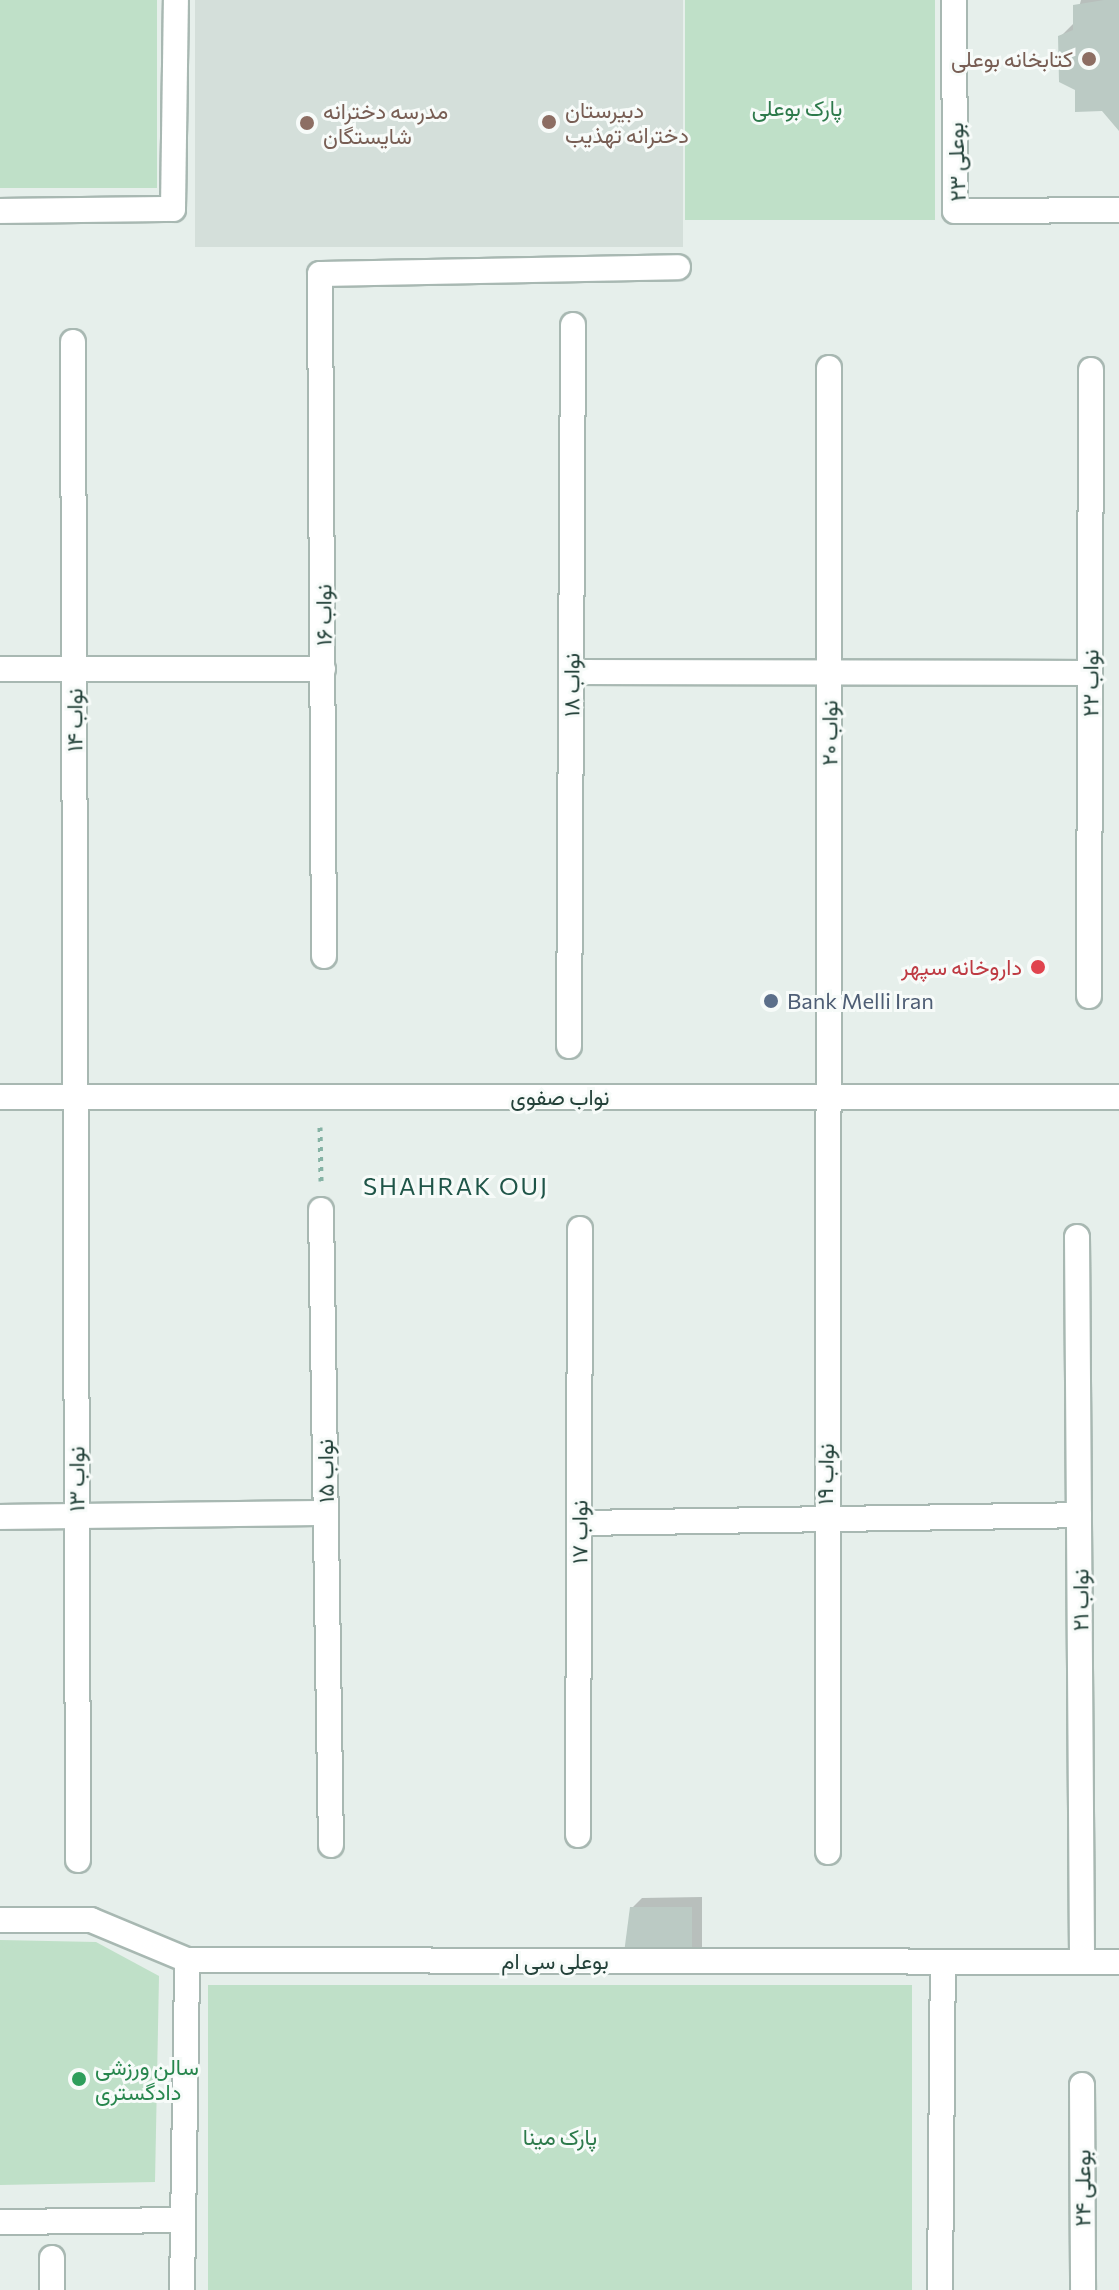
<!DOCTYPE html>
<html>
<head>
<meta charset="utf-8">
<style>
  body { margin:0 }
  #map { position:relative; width:1119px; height:2290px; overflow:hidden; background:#e6efeb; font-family:Commissioner,Vazirmatn,sans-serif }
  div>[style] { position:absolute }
  .built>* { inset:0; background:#d4dfda; transform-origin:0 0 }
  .green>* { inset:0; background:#bfe0c8; transform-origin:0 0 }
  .shadow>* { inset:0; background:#0003 }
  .building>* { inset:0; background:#bbcac4 }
  .path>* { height:5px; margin-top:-2.5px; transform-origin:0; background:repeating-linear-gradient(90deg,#86b3a5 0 4px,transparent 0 10px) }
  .roads { filter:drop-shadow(2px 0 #a8b8b2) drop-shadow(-2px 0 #a8b8b2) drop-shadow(0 2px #a8b8b2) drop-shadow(0 -2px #a8b8b2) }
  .minor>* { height:24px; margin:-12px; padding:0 12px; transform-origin:12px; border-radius:12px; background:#fff }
  .dots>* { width:22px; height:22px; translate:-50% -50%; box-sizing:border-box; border:4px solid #f7fbf9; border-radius:50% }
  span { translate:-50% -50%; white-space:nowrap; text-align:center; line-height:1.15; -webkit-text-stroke:6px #f7fbf9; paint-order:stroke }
  .education-label { font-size:22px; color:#785e54 }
  .right { translate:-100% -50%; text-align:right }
  .left { translate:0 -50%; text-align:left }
  .park-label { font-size:22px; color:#2d7a4b }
  .street-label { font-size:22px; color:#24423a }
  .health-label { font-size:22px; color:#be3a42 }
  .service-label { font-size:22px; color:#4e5e75 }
  .leisure-label { font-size:22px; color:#27864d }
  .neighbourhood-label { font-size:24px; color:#1f5548; letter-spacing:2px }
</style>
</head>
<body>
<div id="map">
  <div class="built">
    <i style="left:195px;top:0;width:488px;height:247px"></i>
  </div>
  <div class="green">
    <i style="left:0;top:0;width:157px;height:188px"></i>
    <i style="left:685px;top:0;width:250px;height:220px"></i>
    <i style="clip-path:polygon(0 1940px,96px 1942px,159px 1976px,155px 2182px,0 2185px)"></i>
    <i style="left:208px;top:1985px;width:704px;height:305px"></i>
  </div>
  <div class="shadow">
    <i style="clip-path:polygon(1081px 0,1119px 0,1119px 128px,1060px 37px,1075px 22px)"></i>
    <i style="clip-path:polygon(702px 1897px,702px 1954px,691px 1965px,632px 1908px,642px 1898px)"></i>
  </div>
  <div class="building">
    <i style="clip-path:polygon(1104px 0,1119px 0,1119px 131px,1102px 111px,1075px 112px,1075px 90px,1059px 82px,1058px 36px,1073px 30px,1073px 5px)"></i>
    <i style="clip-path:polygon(630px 1907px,692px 1907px,692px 1967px,624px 1953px)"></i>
  </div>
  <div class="path">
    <i style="left:320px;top:1127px;width:54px;rotate:88.9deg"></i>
  </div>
  <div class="roads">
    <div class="minor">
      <i style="left:954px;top:0;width:211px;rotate:89.7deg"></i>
      <i style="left:955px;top:211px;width:164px;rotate:-0.3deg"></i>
      <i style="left:0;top:211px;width:173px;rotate:-0.7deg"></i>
      <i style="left:173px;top:209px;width:209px;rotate:-89.2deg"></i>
      <i style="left:73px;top:342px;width:1518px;rotate:89.81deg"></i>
      <i style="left:0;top:669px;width:323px"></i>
      <i style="left:571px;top:672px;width:519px;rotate:0.11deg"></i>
      <i style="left:324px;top:956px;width:682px;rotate:-90.34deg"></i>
      <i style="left:320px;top:274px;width:358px;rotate:-1.1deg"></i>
      <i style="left:1089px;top:996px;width:626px;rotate:-89.82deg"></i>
      <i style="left:569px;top:1046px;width:721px;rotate:-89.68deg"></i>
      <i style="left:0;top:1097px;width:1119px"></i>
      <i style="left:321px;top:1210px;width:635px;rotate:89.1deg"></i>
      <i style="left:1077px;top:1237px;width:725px;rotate:89.6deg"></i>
      <i style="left:0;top:1517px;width:326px;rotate:-0.7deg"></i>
      <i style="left:580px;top:1523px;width:499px;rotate:-0.9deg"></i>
      <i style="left:578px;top:1835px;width:606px;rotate:-89.81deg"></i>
      <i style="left:828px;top:1852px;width:1484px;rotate:-89.96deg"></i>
      <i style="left:0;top:1920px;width:91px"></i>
      <i style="left:91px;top:1920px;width:104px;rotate:22.6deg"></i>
      <i style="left:187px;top:1960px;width:932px;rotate:0.12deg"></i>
      <i style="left:1082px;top:2085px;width:205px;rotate:89.7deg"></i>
      <i style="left:0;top:2222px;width:181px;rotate:-0.6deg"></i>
      <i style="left:52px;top:2258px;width:32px;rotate:90deg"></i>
      <i style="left:182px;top:2290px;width:330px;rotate:-89.1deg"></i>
      <i style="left:940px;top:2290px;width:328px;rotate:-89.5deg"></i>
    </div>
  </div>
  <div class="dots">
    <i style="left:1089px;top:59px;background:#8d6e63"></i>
    <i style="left:549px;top:122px;background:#8d6e63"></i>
    <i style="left:307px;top:123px;background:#8d6e63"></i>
    <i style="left:1038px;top:967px;background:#e0444e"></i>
    <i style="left:771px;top:1001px;background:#5c6f8a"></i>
    <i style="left:79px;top:2079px;background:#2e9e5b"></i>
  </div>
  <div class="education-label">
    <span class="right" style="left:1073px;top:59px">کتابخانه بوعلی</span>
    <span class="left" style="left:565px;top:122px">دبیرستان<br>دخترانه تهذیب</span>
    <span class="left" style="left:323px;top:123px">مدرسه دخترانه<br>شایستگان</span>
  </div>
  <div class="park-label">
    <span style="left:797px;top:108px">پارک بوعلی</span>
    <span style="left:560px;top:2137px">پارک مینا</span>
  </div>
  <div class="street-label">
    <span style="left:956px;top:162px;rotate:-92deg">بوعلی ۲۳</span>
    <span style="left:323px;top:615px;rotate:-90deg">نواب ۱۶</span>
    <span style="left:1090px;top:683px;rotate:-90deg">نواب ۲۲</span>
    <span style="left:571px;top:685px;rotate:-90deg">نواب ۱۸</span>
    <span style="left:74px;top:720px;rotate:-90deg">نواب ۱۴</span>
    <span style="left:829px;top:733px;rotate:-90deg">نواب ۲۰</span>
    <span style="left:560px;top:1097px">نواب صفوی</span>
    <span style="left:325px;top:1471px;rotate:-91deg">نواب ۱۵</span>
    <span style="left:825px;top:1474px;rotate:-89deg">نواب ۱۹</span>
    <span style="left:76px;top:1479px;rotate:-90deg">نواب ۱۳</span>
    <span style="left:579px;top:1532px;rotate:-90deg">نواب ۱۷</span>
    <span style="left:1080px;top:1600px;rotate:-90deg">نواب ۲۱</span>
    <span style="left:555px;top:1961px">بوعلی سی ام</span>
    <span style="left:1082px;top:2188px;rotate:-90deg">بوعلی ۲۴</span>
  </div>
  <div class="health-label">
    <span class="right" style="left:1022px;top:967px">داروخانه سپهر</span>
  </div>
  <div class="service-label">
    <span class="left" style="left:787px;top:1001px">Bank Melli Iran</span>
  </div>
  <div class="leisure-label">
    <span class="left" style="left:95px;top:2079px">سالن ورزشی<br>دادگستری</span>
  </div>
  <div class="neighbourhood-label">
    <span style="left:456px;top:1186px">SHAHRAK OUJ</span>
  </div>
</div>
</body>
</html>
